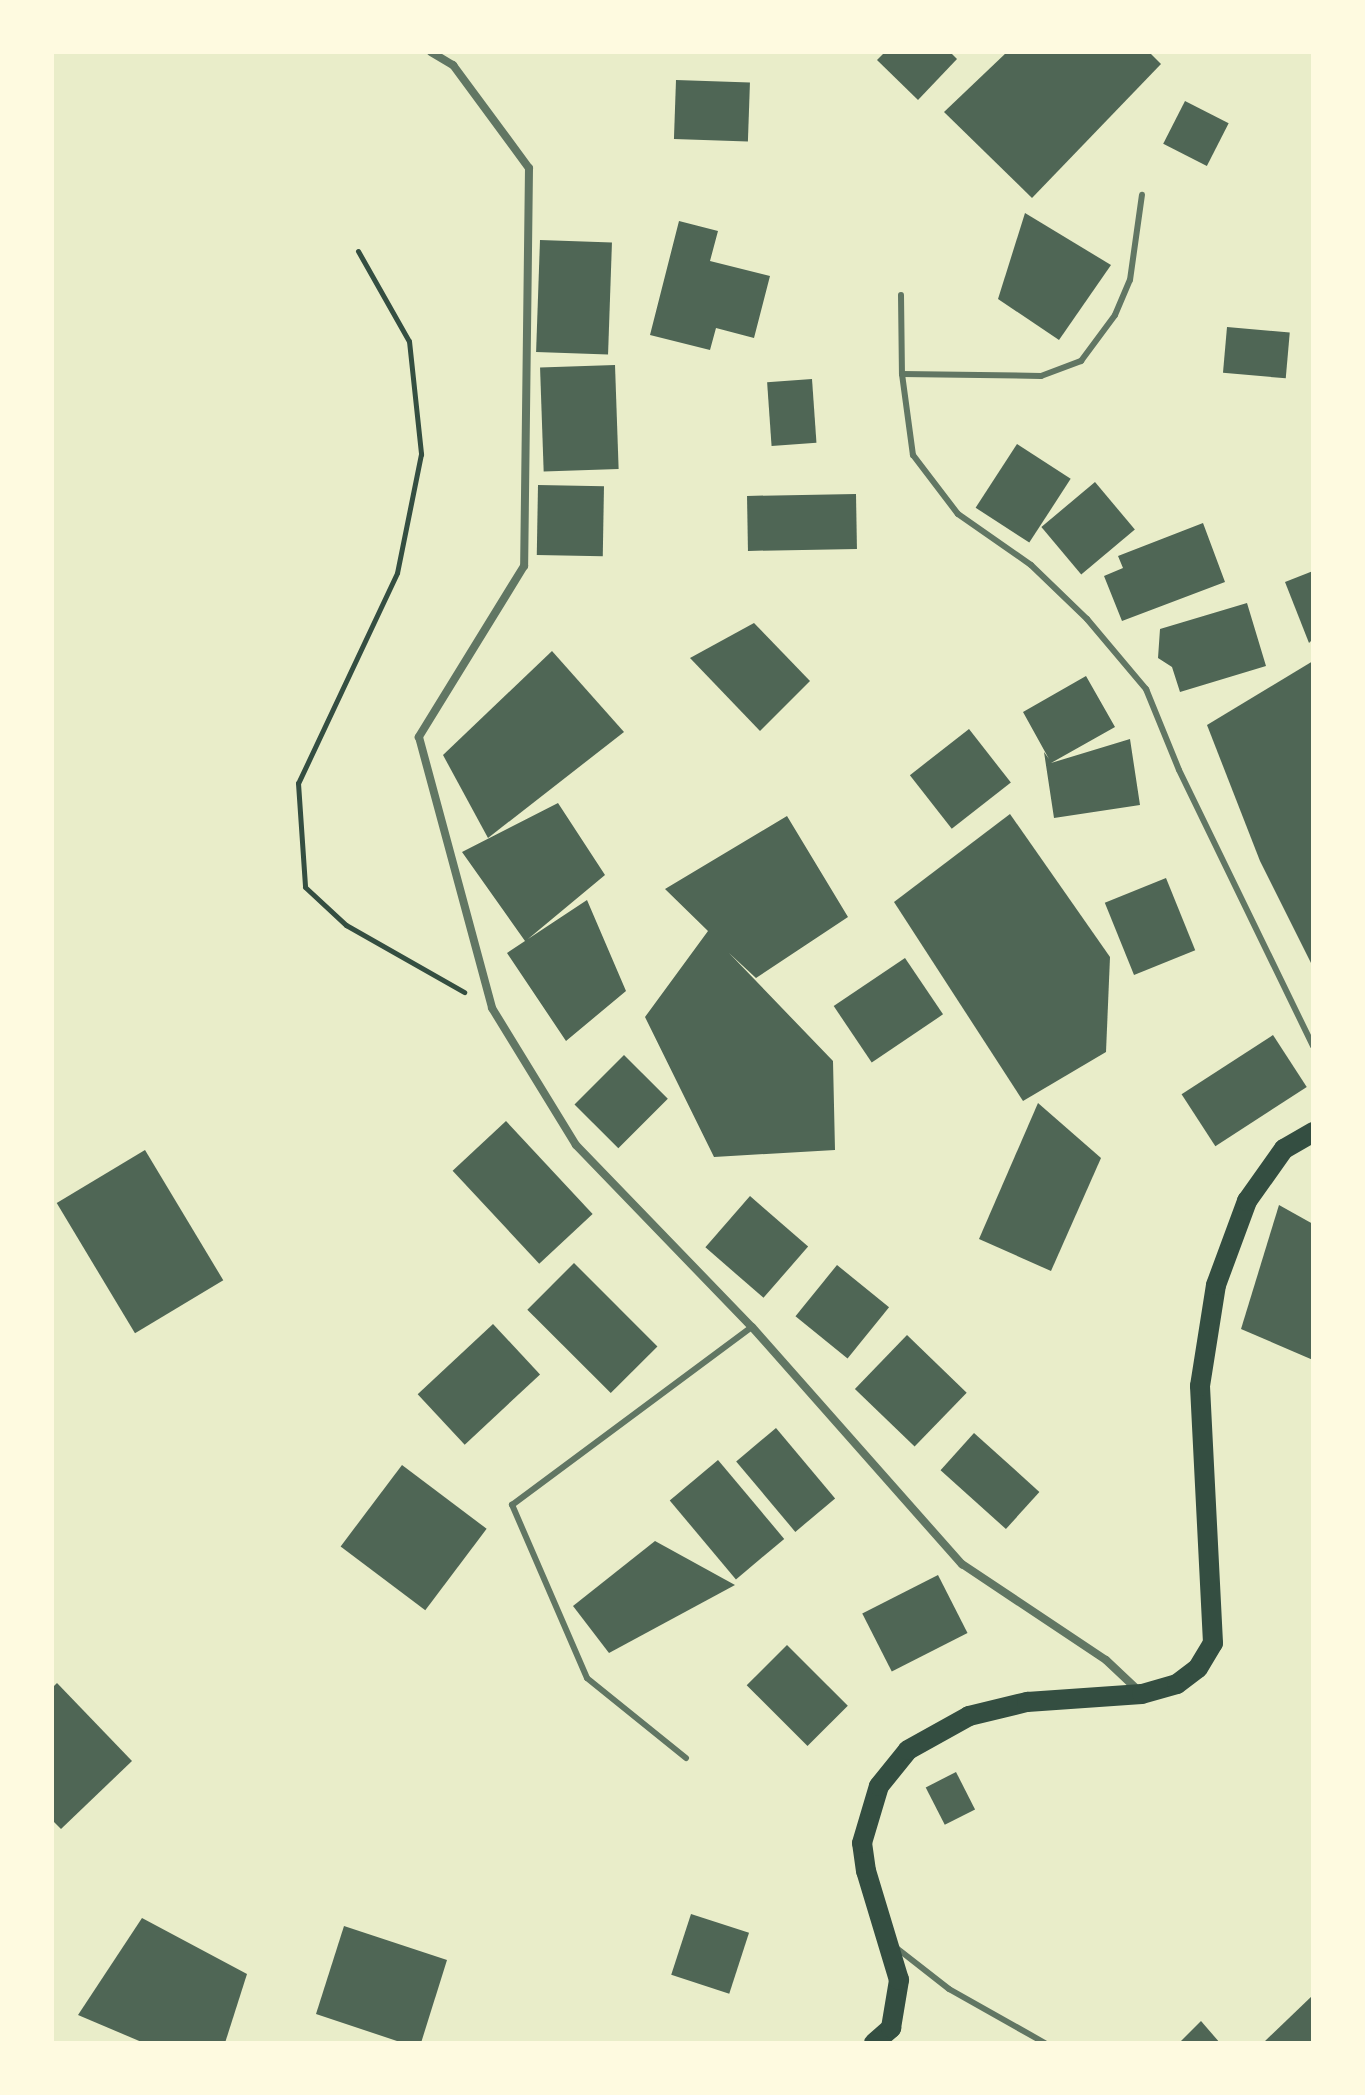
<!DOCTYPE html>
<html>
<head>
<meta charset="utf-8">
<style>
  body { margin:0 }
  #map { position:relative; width:1365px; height:2095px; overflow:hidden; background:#e9edc9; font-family:Quicksand,sans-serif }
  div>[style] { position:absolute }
  .building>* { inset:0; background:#4f6655; transform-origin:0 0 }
  .path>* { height:5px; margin:-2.5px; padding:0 2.5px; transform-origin:2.5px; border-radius:2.5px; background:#344e41 }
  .service>* { height:6px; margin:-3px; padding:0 3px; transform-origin:3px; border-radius:3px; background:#617663 }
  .minor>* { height:8px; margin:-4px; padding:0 4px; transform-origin:4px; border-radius:4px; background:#617663 }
  .primary>* { height:20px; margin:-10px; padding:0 10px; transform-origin:10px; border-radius:10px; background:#344e41 }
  span { translate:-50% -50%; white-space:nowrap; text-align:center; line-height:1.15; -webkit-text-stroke:6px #fefae0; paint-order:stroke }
  .frame { position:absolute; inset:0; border:54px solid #fefae0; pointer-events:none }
</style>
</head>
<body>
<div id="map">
  <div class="building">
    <i style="clip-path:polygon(885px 52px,950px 52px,957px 59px,918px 100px,877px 60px)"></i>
    <i style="clip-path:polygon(1007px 52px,1149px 52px,1161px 64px,1032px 198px,944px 112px)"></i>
    <i style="left:676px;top:80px;width:74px;height:59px;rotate:2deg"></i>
    <i style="left:1185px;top:101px;width:49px;height:48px;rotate:27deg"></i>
    <i style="clip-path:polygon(1025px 213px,1111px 265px,1059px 340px,998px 299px)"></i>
    <i style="clip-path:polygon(679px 221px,718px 231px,710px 261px,770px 276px,754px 338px,716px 328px,710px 350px,650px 335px)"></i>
    <i style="left:540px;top:240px;width:72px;height:112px;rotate:2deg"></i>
    <i style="left:1227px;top:327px;width:63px;height:46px;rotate:5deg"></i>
    <i style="left:615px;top:365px;width:104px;height:75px;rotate:88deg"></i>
    <i style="left:812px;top:379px;width:64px;height:45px;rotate:86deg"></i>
    <i style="left:1017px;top:444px;width:64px;height:76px;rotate:33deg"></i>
    <i style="left:1095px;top:482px;width:62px;height:70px;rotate:50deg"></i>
    <i style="left:538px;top:485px;width:66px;height:70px;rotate:1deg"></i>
    <i style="left:856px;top:494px;width:55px;height:109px;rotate:89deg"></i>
    <i style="clip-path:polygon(1203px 523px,1225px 582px,1122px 621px,1104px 576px,1123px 568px,1118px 556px)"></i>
    <i style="clip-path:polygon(1313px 571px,1313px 639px,1309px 643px,1285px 582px)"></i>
    <i style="clip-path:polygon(1247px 603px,1266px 666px,1180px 692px,1172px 667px,1158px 658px,1160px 629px)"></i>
    <i style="clip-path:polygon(754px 623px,810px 681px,760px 731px,690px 658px)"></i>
    <i style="clip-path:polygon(552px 651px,624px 732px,488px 838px,443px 755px)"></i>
    <i style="clip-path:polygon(1313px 661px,1313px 967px,1260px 861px,1207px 725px)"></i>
    <i style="clip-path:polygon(1086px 676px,1115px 727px,1051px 763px,1130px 739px,1140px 805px,1054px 818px,1044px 752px,1049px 759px,1023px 712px)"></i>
    <i style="left:969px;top:729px;width:68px;height:75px;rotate:52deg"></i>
    <i style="clip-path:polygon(558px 803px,605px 875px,528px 939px,587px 900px,626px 991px,566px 1041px,507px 953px,525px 941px,462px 852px)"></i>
    <i style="clip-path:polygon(1010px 814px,1110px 957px,1106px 1052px,1023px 1101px,894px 902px)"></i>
    <i style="clip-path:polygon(787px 816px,848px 917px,756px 978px,729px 953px,833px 1061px,835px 1150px,714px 1157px,645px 1017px,708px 931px,665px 889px)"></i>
    <i style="left:1166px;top:878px;width:78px;height:66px;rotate:68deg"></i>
    <i style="left:905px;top:958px;width:68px;height:86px;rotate:56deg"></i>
    <i style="left:1273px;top:1035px;width:62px;height:109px;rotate:57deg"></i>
    <i style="left:624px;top:1055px;width:62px;height:70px;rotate:45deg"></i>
    <i style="clip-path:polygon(1038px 1103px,1101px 1158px,1051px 1271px,979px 1239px)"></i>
    <i style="left:506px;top:1121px;width:127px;height:73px;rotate:47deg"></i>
    <i style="left:145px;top:1150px;width:152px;height:103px;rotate:59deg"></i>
    <i style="left:750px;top:1196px;width:77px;height:68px;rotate:41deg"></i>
    <i style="clip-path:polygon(1279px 1205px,1313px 1224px,1313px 1360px,1241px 1329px)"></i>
    <i style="left:574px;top:1263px;width:118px;height:66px;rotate:45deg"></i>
    <i style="left:837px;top:1265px;width:67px;height:66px;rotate:39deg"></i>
    <i style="left:493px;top:1324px;width:69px;height:103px;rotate:47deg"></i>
    <i style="left:907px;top:1335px;width:83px;height:75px;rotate:44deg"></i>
    <i style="left:776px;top:1428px;width:92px;height:52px;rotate:50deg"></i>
    <i style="left:974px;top:1433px;width:88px;height:50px;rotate:42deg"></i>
    <i style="left:718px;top:1460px;width:103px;height:63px;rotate:50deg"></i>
    <i style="left:402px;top:1465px;width:106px;height:102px;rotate:37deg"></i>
    <i style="clip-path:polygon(655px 1541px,735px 1585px,609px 1653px,573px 1606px)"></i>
    <i style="left:938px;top:1575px;width:65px;height:85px;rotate:63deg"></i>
    <i style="left:787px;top:1645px;width:86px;height:57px;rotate:45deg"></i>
    <i style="clip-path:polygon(57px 1683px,132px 1761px,61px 1829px,52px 1820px,52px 1688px)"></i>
    <i style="left:956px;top:1772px;width:42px;height:34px;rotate:63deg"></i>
    <i style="left:691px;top:1914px;width:61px;height:64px;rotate:18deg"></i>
    <i style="clip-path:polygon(142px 1918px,247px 1974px,225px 2043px,144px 2043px,78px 2015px)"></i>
    <i style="clip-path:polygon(344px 1926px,447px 1960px,421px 2043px,403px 2043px,316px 2014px)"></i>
    <i style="clip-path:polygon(1313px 1995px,1313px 2043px,1263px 2043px)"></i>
    <i style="clip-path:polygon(1201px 2021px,1220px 2043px,1179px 2043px)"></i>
  </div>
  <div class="path">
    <i style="left:358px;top:251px;width:103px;rotate:60.5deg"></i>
    <i style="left:409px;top:341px;width:114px;rotate:83.9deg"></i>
    <i style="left:421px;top:454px;width:121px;rotate:101.4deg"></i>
    <i style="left:397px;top:573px;width:232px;rotate:115.2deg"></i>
    <i style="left:298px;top:783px;width:104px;rotate:86.1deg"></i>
    <i style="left:305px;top:887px;width:56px;rotate:42.8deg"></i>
    <i style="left:346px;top:925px;width:136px;rotate:29.6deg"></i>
  </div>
  <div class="service">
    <i style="left:901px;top:295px;width:79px;rotate:89.3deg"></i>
    <i style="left:902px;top:374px;width:82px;rotate:82.3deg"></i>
    <i style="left:913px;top:455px;width:74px;rotate:52.7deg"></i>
    <i style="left:958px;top:514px;width:89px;rotate:34.9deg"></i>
    <i style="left:1031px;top:565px;width:78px;rotate:44deg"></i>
    <i style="left:1087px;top:619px;width:92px;rotate:49.9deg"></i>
    <i style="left:1146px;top:689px;width:87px;rotate:67.8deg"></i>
    <i style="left:1179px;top:770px;width:307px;rotate:64.1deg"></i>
    <i style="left:902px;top:374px;width:139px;rotate:0.8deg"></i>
    <i style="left:1041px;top:376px;width:43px;rotate:-20.6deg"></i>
    <i style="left:1081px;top:361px;width:57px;rotate:-53.5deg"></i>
    <i style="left:1115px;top:315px;width:38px;rotate:-67deg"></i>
    <i style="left:1130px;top:280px;width:86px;rotate:-82deg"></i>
    <i style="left:686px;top:1758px;width:127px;rotate:-141.1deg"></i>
    <i style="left:587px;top:1678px;width:189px;rotate:-113.4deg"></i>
    <i style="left:512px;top:1505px;width:299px;rotate:-36.6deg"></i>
    <i style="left:894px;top:1946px;width:70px;rotate:38deg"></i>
    <i style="left:949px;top:1989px;width:110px;rotate:29.4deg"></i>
  </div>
  <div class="minor">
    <i style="left:431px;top:52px;width:26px;rotate:31deg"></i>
    <i style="left:453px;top:65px;width:128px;rotate:53.6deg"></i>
    <i style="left:529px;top:168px;width:398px;rotate:90.7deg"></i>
    <i style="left:524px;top:566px;width:201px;rotate:121.6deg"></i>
    <i style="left:419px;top:737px;width:281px;rotate:74.9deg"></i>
    <i style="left:492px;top:1008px;width:161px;rotate:58.5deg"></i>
    <i style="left:576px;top:1145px;width:253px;rotate:46deg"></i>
    <i style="left:752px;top:1327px;width:317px;rotate:48.5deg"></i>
    <i style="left:962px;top:1564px;width:173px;rotate:33.7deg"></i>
    <i style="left:1106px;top:1660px;width:47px;rotate:43.3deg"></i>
  </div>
  <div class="primary">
    <i style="left:874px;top:2043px;width:23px;rotate:-41deg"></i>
    <i style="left:891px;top:2028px;width:49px;rotate:-80.5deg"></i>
    <i style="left:899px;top:1980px;width:114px;rotate:-106.8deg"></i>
    <i style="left:866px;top:1871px;width:28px;rotate:-98deg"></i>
    <i style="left:862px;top:1843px;width:59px;rotate:-73.4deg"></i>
    <i style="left:879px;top:1786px;width:46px;rotate:-51.1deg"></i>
    <i style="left:908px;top:1750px;width:70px;rotate:-29.1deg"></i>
    <i style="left:969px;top:1716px;width:60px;rotate:-13.6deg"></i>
    <i style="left:1027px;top:1702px;width:115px;rotate:-4deg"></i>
    <i style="left:1142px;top:1694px;width:36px;rotate:-16deg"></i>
    <i style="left:1177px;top:1684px;width:26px;rotate:-37deg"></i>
    <i style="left:1198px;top:1668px;width:29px;rotate:-59deg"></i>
    <i style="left:1213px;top:1643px;width:257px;rotate:-92.9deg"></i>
    <i style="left:1200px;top:1386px;width:102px;rotate:-81deg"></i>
    <i style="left:1216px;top:1285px;width:90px;rotate:-69.7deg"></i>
    <i style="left:1247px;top:1201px;width:64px;rotate:-54.6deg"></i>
    <i style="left:1284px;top:1149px;width:34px;rotate:-30deg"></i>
  </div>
  <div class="frame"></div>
</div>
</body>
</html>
